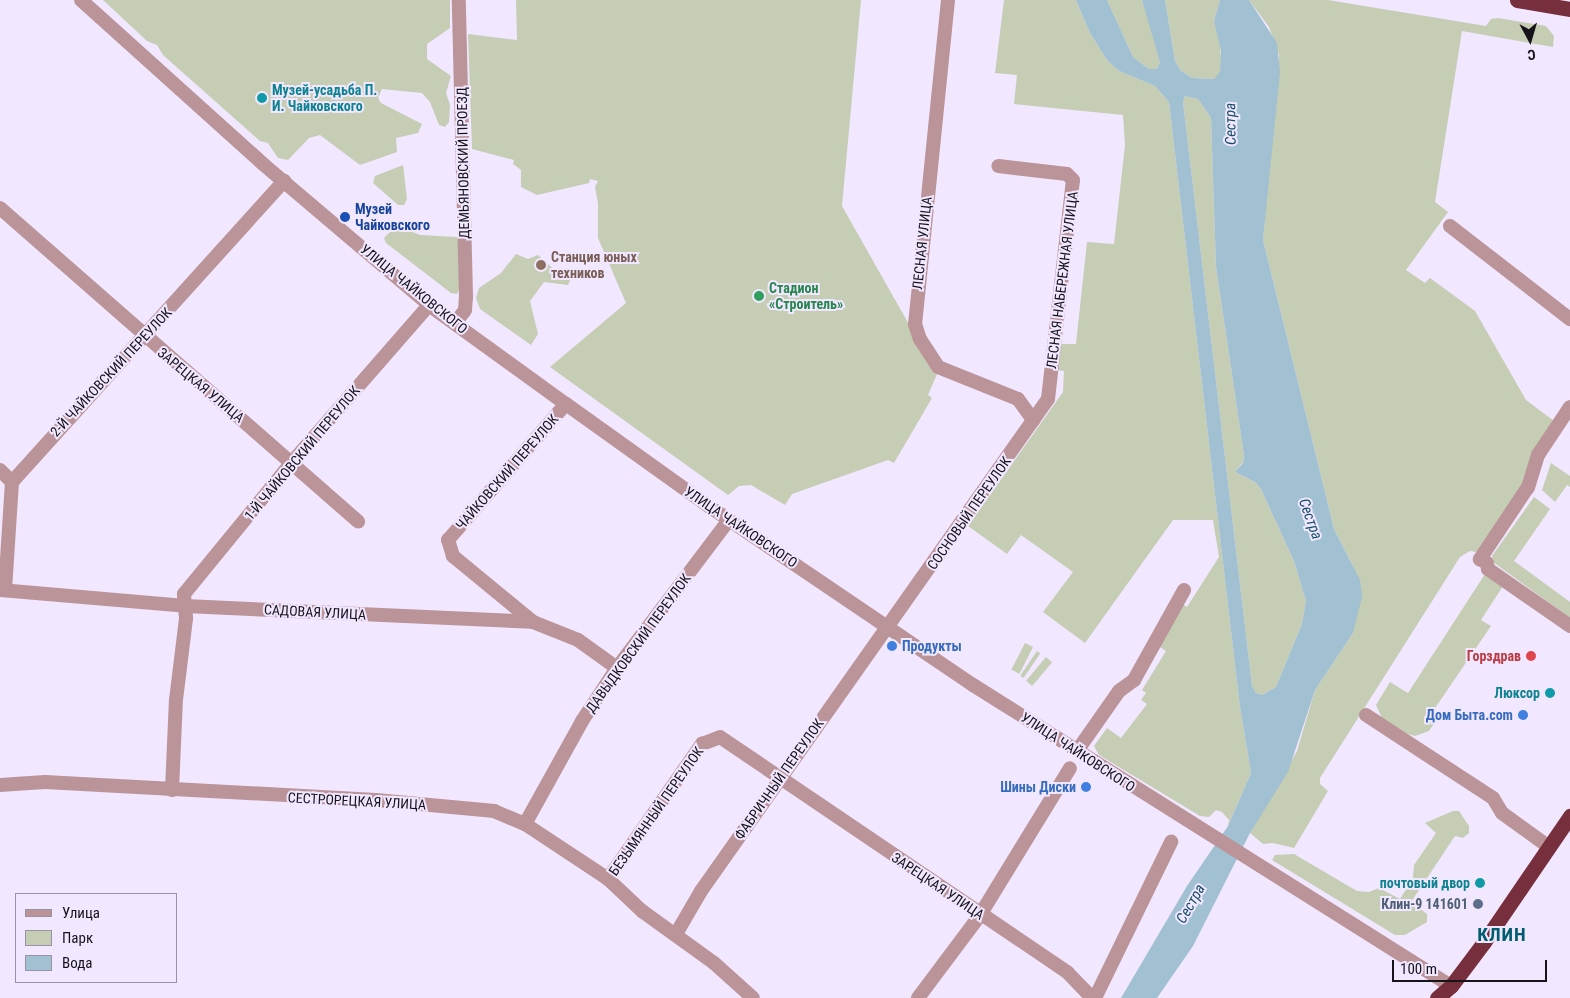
<!DOCTYPE html>
<html>
<head>
<meta charset="utf-8">
<style>
  body { margin:0 }
  #map { position:relative; width:1570px; height:998px; overflow:hidden; background:#f1e7ff; font-family:"Roboto Condensed",sans-serif }
  div>[style] { position:absolute }
  .green>* { inset:0; background:#c5cdb4; transform-origin:0 0 }
  .water>* { inset:0; background:#a1c0d2 }
  .minor>* { height:14px; margin:-7px; padding:0 7px; transform-origin:7px; border-radius:7px; background:#ba9499 }
  .highway>* { height:15px; margin:-7.5px; padding:0 7.5px; transform-origin:7.5px; border-radius:7.5px; background:#772f3e }
  .dots>* { width:14px; height:14px; translate:-50% -50%; box-sizing:border-box; border:2px solid #f1e7ff; border-radius:50% }
  span { translate:-50% -50%; white-space:nowrap; text-align:center; line-height:1.15; -webkit-text-stroke:4px #f1e7ff; paint-order:stroke }
  .culture-label { font-size:14px; color:#0d838f; font-weight:700 }
  .left { translate:0 -50%; text-align:left }
  .right { translate:-100% -50%; text-align:right }
  .street-label { font-size:14px; color:#16131b }
  .transit-label { font-size:14px; color:#164399; font-weight:700 }
  .education-label { font-size:14px; color:#785e54; font-weight:700 }
  .leisure-label { font-size:14px; color:#27864d; font-weight:700 }
  .shop-label { font-size:14px; color:#366cbe; font-weight:700 }
  .health-label { font-size:14px; color:#be3a42; font-weight:700 }
  .service-label { font-size:14px; color:#4e5e75; font-weight:700 }
  .water-label { font-size:15px; color:#134d67; font-style:italic }
  .district-label { font-size:19px; color:#005c70; font-weight:700; letter-spacing:1px }
  .legend { position:absolute; left:15px; top:893px; width:162px; height:90px; box-sizing:border-box; background:#f1e7ff; border:1px solid #9992a4; margin:0; padding:6px 9px; list-style:none; font-size:15px; color:#16131b }
  .legend li { display:flex; align-items:center; gap:10px; height:25px }
  .legend b { width:25px; border:1px solid #9992a4 }
  .north { position:absolute; left:1505px; top:15px; width:50px; height:50px; -webkit-text-stroke:4px #f1e7ff; paint-order:stroke; rotate:174deg; font-size:14px; font-weight:700; line-height:20px; text-align:center; color:#16131b }
  .north::after { content:''; display:block; margin:auto; width:18px; height:22px; background:#16131b; clip-path:polygon(50% 0,100% 100%,50% 72%,0 100%) }
  .scale { position:absolute; left:1392px; top:960px; width:155px; height:22px; box-sizing:border-box; border:2px solid #16131b; border-top:0; padding-left:6px; font-size:15px; line-height:18px; white-space:nowrap; color:#16131b; -webkit-text-stroke:4px #f1e7ff; paint-order:stroke }
</style>
</head>
<body>
<div id="map">
  <div class="green">
    <i style="clip-path:polygon(103px 0,450px 0,450px 28px,427px 44px,427px 59px,451px 76px,446px 93px,450px 105px,449px 122px,445px 127px,439px 125px,430px 102px,422px 93px,382px 89px,378px 98px,381px 103px,422px 124px,418px 133px,396px 138px,397px 152px,360px 165px,320px 135px,309px 138px,288px 160px,278px 158px,268px 143px,260px 141px,163px 55px,157px 45px,147px 41px)"></i>
    <i style="clip-path:polygon(516px 0,861px 0,842px 206px,937px 374px,928px 395px,932px 398px,894px 463px,888px 460px,792px 494px,785px 505px,751px 485px,739px 486px,728px 495px,550px 367px,626px 303px,598px 238px,598px 203px,595px 187px,598px 181px,590px 179px,589px 183px,537px 195px,521px 187px,521px 170px,513px 164px,514px 160px,472px 149px,468px 34px,517px 40px)"></i>
    <i style="clip-path:polygon(1004px 0,1076px 0,1090px 33px,1107px 60px,1119px 71px,1155px 86px,1169px 102px,1240px 707px,1251px 773px,1228px 826px,1229px 820px,1222px 812px,1216px 810px,1209px 817px,1200px 816px,1099px 755px,1094px 746px,1107px 728px,1121px 738px,1147px 704px,1141px 700px,1146px 693px,1142px 690px,1166px 651px,1155px 644px,1178px 601px,1187px 607px,1219px 557px,1213px 520px,1173px 520px,1085px 643px,1043px 612px,1073px 572px,1021px 535px,1007px 554px,968px 526px,1063px 392px,1064px 371px,1056px 370px,1059px 344px,1076px 344px,1087px 242px,1114px 244px,1125px 145px,1123px 115px,1014px 104px,1017px 75px,995px 73px)"></i>
    <i style="clip-path:polygon(1107px 0,1142px 0,1158px 49px,1160px 62px,1157px 69px,1149px 69px,1133px 57px)"></i>
    <i style="clip-path:polygon(1165px 0,1220px 0,1214px 21px,1220px 40px,1221px 62px,1220px 73px,1215px 79px,1192px 78px,1180px 70px,1175px 61px)"></i>
    <i style="clip-path:polygon(1249px 0,1328px 0,1486px 26px,1491px 19px,1498px 18px,1546px 26px,1554px 36px,1553px 47px,1462px 31px,1435px 202px,1448px 212px,1406px 270px,1425px 283px,1430px 278px,1475px 311px,1526px 400px,1554px 421px,1523px 485px,1477px 552px,1470px 551px,1460px 557px,1320px 778px,1320px 784px,1328px 791px,1294px 848px,1273px 843px,1263px 844px,1250px 833px,1297px 751px,1315px 690px,1353px 633px,1354px 568px,1334px 529px,1263px 240px,1279px 55px,1269px 27px)"></i>
    <i style="clip-path:polygon(1185px 96px,1198px 99px,1211px 118px,1216px 267px,1244px 455px,1243px 462px,1235px 472px,1255px 482px,1261px 489px,1294px 561px,1306px 601px,1302px 624px,1276px 687px,1262px 695px,1256px 693px,1252px 686px,1183px 102px)"></i>
    <i style="clip-path:polygon(403px 165px,407px 199px,404px 205px,398px 205px,373px 183px,375px 176px)"></i>
    <i style="clip-path:polygon(401px 221px,410px 231px,420px 235px,457px 237px,460px 242px,460px 288px,457px 294px,451px 293px,386px 243px,384px 238px)"></i>
    <i style="clip-path:polygon(516px 254px,528px 259px,538px 255px,561px 276px,566px 273px,571px 278px,568px 285px,544px 282px,530px 301px,538px 334px,531px 345px,480px 309px,476px 298px,479px 288px,501px 273px)"></i>
    <i style="clip-path:polygon(1551px 463px,1570px 476px,1570px 487px,1567px 485px,1555px 502px,1542px 490px)"></i>
    <i style="clip-path:polygon(1534px 497px,1550px 509px,1514px 561px,1570px 602px,1570px 618px,1493px 562px,1492px 556px)"></i>
    <i style="clip-path:polygon(1485px 574px,1503px 586px,1481px 620px,1491px 626px,1433px 711px,1440px 715px,1429px 731px,1415px 736px,1408px 734px,1382px 718px,1376px 705px,1390px 682px,1408px 693px)"></i>
    <i style="left:1025px;top:643px;width:9px;height:30px;rotate:27deg"></i>
    <i style="left:1037px;top:651px;width:4px;height:30px;rotate:34deg"></i>
    <i style="left:1046px;top:657px;width:8px;height:31px;rotate:40deg"></i>
    <i style="clip-path:polygon(1453px 811px,1459px 811px,1469px 826px,1469px 833px,1463px 838px,1455px 836px,1411px 902px,1427px 914px,1427px 922px,1405px 935px,1395px 935px,1272px 860px,1275px 855px,1294px 854px,1357px 891px,1369px 892px,1379px 888px,1400px 899px,1413px 878px,1414px 865px,1436px 833px,1425px 823px)"></i>
  </div>
  <div class="water">
    <i style="clip-path:polygon(evenodd,1076px 0,1107px 0,1133px 57px,1149px 69px,1157px 69px,1160px 62px,1142px 0,1165px 0,1175px 61px,1180px 70px,1192px 78px,1214px 79px,1220px 72px,1221px 51px,1214px 21px,1220px 0,1249px 0,1277px 43px,1280px 72px,1263px 240px,1334px 529px,1360px 580px,1362px 597px,1353px 633px,1315px 690px,1288px 772px,1250px 833px,1193px 946px,1157px 998px,1121px 998px,1187px 886px,1228px 826px,1251px 773px,1240px 707px,1169px 102px,1155px 86px,1119px 71px,1107px 60px,1090px 33px,1076px 0,1185px 96px,1198px 99px,1211px 118px,1216px 267px,1244px 455px,1243px 463px,1235px 472px,1255px 482px,1261px 489px,1294px 561px,1306px 601px,1302px 624px,1276px 687px,1262px 695px,1256px 693px,1252px 686px,1183px 102px,1185px 96px)"></i>
  </div>
  <div class="minor">
    <i style="left:81px;top:0;width:245px;rotate:42deg"></i>
    <i style="left:263px;top:164px;width:218px;rotate:40.3deg"></i>
    <i style="left:429px;top:305px;width:169px;rotate:35.9deg"></i>
    <i style="left:566px;top:404px;width:177px;rotate:35.6deg"></i>
    <i style="left:710px;top:507px;width:318px;rotate:34.1deg"></i>
    <i style="left:973px;top:685px;width:565px;rotate:32.2deg"></i>
    <i style="left:948px;top:0;width:326px;rotate:95.8deg"></i>
    <i style="left:915px;top:324px;width:16px;rotate:72deg"></i>
    <i style="left:920px;top:339px;width:33px;rotate:57deg"></i>
    <i style="left:938px;top:367px;width:86px;rotate:21.8deg"></i>
    <i style="left:1018px;top:399px;width:26px;rotate:54deg"></i>
    <i style="left:0;top:208px;width:476px;rotate:41.2deg"></i>
    <i style="left:1450px;top:226px;width:152px;rotate:37.8deg"></i>
    <i style="left:455px;top:323px;width:16px;rotate:-52deg"></i>
    <i style="left:465px;top:310px;width:13px;rotate:-86deg"></i>
    <i style="left:466px;top:297px;width:297px;rotate:-91.4deg"></i>
    <i style="left:1570px;top:407px;width:58px;rotate:123.7deg"></i>
    <i style="left:1538px;top:455px;width:34px;rotate:107deg"></i>
    <i style="left:1528px;top:487px;width:87px;rotate:123.7deg"></i>
    <i style="left:1480px;top:559px;width:8px;rotate:30deg"></i>
    <i style="left:1487px;top:563px;width:6px;rotate:81deg"></i>
    <i style="left:1488px;top:569px;width:100px;rotate:34.8deg"></i>
    <i style="left:0;top:470px;width:17px;rotate:45deg"></i>
    <i style="left:0;top:590px;width:186px;rotate:4.9deg"></i>
    <i style="left:185px;top:606px;width:348px;rotate:2.6deg"></i>
    <i style="left:533px;top:622px;width:48px;rotate:21.8deg"></i>
    <i style="left:578px;top:640px;width:48px;rotate:35.7deg"></i>
    <i style="left:5px;top:590px;width:108px;rotate:-86.3deg"></i>
    <i style="left:12px;top:482px;width:406px;rotate:-47.9deg"></i>
    <i style="left:533px;top:622px;width:104px;rotate:-140.5deg"></i>
    <i style="left:453px;top:556px;width:17px;rotate:-107deg"></i>
    <i style="left:448px;top:540px;width:180px;rotate:-49.1deg"></i>
    <i style="left:1366px;top:715px;width:152px;rotate:33.2deg"></i>
    <i style="left:1493px;top:798px;width:17px;rotate:59deg"></i>
    <i style="left:1502px;top:813px;width:58px;rotate:35.9deg"></i>
    <i style="left:1077px;top:751px;width:73px;rotate:-55deg"></i>
    <i style="left:1119px;top:691px;width:19px;rotate:-36deg"></i>
    <i style="left:1134px;top:680px;width:103px;rotate:-60.9deg"></i>
    <i style="left:0;top:785px;width:45px;rotate:-3.8deg"></i>
    <i style="left:45px;top:782px;width:331px;rotate:3.1deg"></i>
    <i style="left:376px;top:800px;width:119px;rotate:5.3deg"></i>
    <i style="left:494px;top:811px;width:34px;rotate:23deg"></i>
    <i style="left:525px;top:824px;width:100px;rotate:33.5deg"></i>
    <i style="left:608px;top:879px;width:47px;rotate:43.3deg"></i>
    <i style="left:642px;top:911px;width:89px;rotate:35.8deg"></i>
    <i style="left:714px;top:963px;width:52px;rotate:41.9deg"></i>
    <i style="left:172px;top:790px;width:90px;rotate:-87.5deg"></i>
    <i style="left:176px;top:700px;width:83px;rotate:-83deg"></i>
    <i style="left:186px;top:618px;width:24px;rotate:-95deg"></i>
    <i style="left:184px;top:594px;width:172px;rotate:-50.7deg"></i>
    <i style="left:293px;top:461px;width:207px;rotate:-48.9deg"></i>
    <i style="left:525px;top:824px;width:118px;rotate:-61deg"></i>
    <i style="left:582px;top:721px;width:64px;rotate:-56.6deg"></i>
    <i style="left:617px;top:668px;width:186px;rotate:-52.9deg"></i>
    <i style="left:608px;top:879px;width:165px;rotate:-55.2deg"></i>
    <i style="left:702px;top:744px;width:19px;rotate:-21deg"></i>
    <i style="left:720px;top:737px;width:420px;rotate:34.1deg"></i>
    <i style="left:1068px;top:973px;width:35px;rotate:46deg"></i>
    <i style="left:676px;top:934px;width:50px;rotate:-59.8deg"></i>
    <i style="left:701px;top:891px;width:602px;rotate:-54.81deg"></i>
    <i style="left:1048px;top:399px;width:220px;rotate:-83.5deg"></i>
    <i style="left:1073px;top:180px;width:8px;rotate:-135deg"></i>
    <i style="left:1067px;top:174px;width:69px;rotate:-173.4deg"></i>
    <i style="left:918px;top:998px;width:104px;rotate:-53.2deg"></i>
    <i style="left:980px;top:915px;width:172px;rotate:-58.5deg"></i>
    <i style="left:1095px;top:998px;width:174px;rotate:-64deg"></i>
  </div>
  <div class="highway">
    <i style="left:1517px;top:0;width:54px;rotate:9.6deg"></i>
    <i style="left:1437px;top:998px;width:18px;rotate:-41deg"></i>
    <i style="left:1451px;top:986px;width:55px;rotate:-53.1deg"></i>
    <i style="left:1484px;top:942px;width:153px;rotate:-55.7deg"></i>
  </div>
  <div class="dots">
    <i style="left:262px;top:98px;background:#0f9aa8"></i>
    <i style="left:345px;top:217px;background:#1a4fb4"></i>
    <i style="left:541px;top:265px;background:#8d6e63"></i>
    <i style="left:759px;top:296px;background:#2e9e5b"></i>
    <i style="left:892px;top:646px;background:#3f7fe0"></i>
    <i style="left:1531px;top:656px;background:#e0444e"></i>
    <i style="left:1550px;top:693px;background:#0f9aa8"></i>
    <i style="left:1523px;top:715px;background:#3f7fe0"></i>
    <i style="left:1086px;top:787px;background:#3f7fe0"></i>
    <i style="left:1480px;top:883px;background:#0f9aa8"></i>
    <i style="left:1478px;top:904px;background:#5c6f8a"></i>
  </div>
  <div class="culture-label">
    <span class="left" style="left:272px;top:98px">Музей-усадьба П.<br>И. Чайковского</span>
    <span class="right" style="left:1540px;top:693px">Люксор</span>
    <span class="right" style="left:1470px;top:883px">почтовый двор</span>
  </div>
  <div class="street-label">
    <span style="left:463px;top:163px;rotate:-91deg">ДЕМЬЯНОВСКИЙ ПРОЕЗД</span>
    <span style="left:922px;top:243px;rotate:-84deg">ЛЕСНАЯ УЛИЦА</span>
    <span style="left:1062px;top:280px;rotate:-83deg">ЛЕСНАЯ НАБЕРЕЖНАЯ УЛИЦА</span>
    <span style="left:414px;top:289px;rotate:39deg">УЛИЦА ЧАЙКОВСКОГО</span>
    <span style="left:111px;top:372px;rotate:-47deg">2-Й ЧАЙКОВСКИЙ ПЕРЕУЛОК</span>
    <span style="left:201px;top:385px;rotate:40deg">ЗАРЕЦКАЯ УЛИЦА</span>
    <span style="left:302px;top:453px;rotate:-50deg">1-Й ЧАЙКОВСКИЙ ПЕРЕУЛОК</span>
    <span style="left:507px;top:472px;rotate:-49deg">ЧАЙКОВСКИЙ ПЕРЕУЛОК</span>
    <span style="left:969px;top:513px;rotate:-55deg">СОСНОВЫЙ ПЕРЕУЛОК</span>
    <span style="left:741px;top:527px;rotate:34deg">УЛИЦА ЧАЙКОВСКОГО</span>
    <span style="left:315px;top:612px;rotate:3deg">САДОВАЯ УЛИЦА</span>
    <span style="left:638px;top:643px;rotate:-54deg">ДАВЫДКОВСКИЙ ПЕРЕУЛОК</span>
    <span style="left:1078px;top:752px;rotate:33deg">УЛИЦА ЧАЙКОВСКОГО</span>
    <span style="left:779px;top:779px;rotate:-55deg">ФАБРИЧНЫЙ ПЕРЕУЛОК</span>
    <span style="left:357px;top:801px;rotate:3deg">СЕСТРОРЕЦКАЯ УЛИЦА</span>
    <span style="left:656px;top:811px;rotate:-55deg">БЕЗЫМЯННЫЙ ПЕРЕУЛОК</span>
    <span style="left:938px;top:886px;rotate:34deg">ЗАРЕЦКАЯ УЛИЦА</span>
  </div>
  <div class="transit-label">
    <span class="left" style="left:355px;top:217px">Музей<br>Чайковского</span>
  </div>
  <div class="education-label">
    <span class="left" style="left:551px;top:265px">Станция юных<br>техников</span>
  </div>
  <div class="leisure-label">
    <span class="left" style="left:769px;top:296px">Стадион<br>«Строитель»</span>
  </div>
  <div class="shop-label">
    <span class="left" style="left:902px;top:646px">Продукты</span>
    <span class="right" style="left:1513px;top:715px">Дом Быта.com</span>
    <span class="right" style="left:1076px;top:787px">Шины Диски</span>
  </div>
  <div class="health-label">
    <span class="right" style="left:1521px;top:656px">Горздрав</span>
  </div>
  <div class="service-label">
    <span class="right" style="left:1468px;top:904px">Клин-9 141601</span>
  </div>
  <div class="water-label">
    <span style="left:1231px;top:124px;rotate:-91deg">Сестра</span>
    <span style="left:1310px;top:519px;rotate:70deg">Сестра</span>
    <span style="left:1191px;top:904px;rotate:-60deg">Сестра</span>
  </div>
  <div class="district-label">
    <span style="left:1502px;top:935px">КЛИН</span>
  </div>
  <ul class="legend">
  <li><b style="height:6px;background:#ba9499"></b>Улица</li>
  <li><b style="height:14px;background:#c5cdb4"></b>Парк</li>
  <li><b style="height:14px;background:#a1c0d2"></b>Вода</li>
  </ul>
  <div class="north">С</div>
  <div class="scale">100 m</div>
</div>
</body>
</html>
